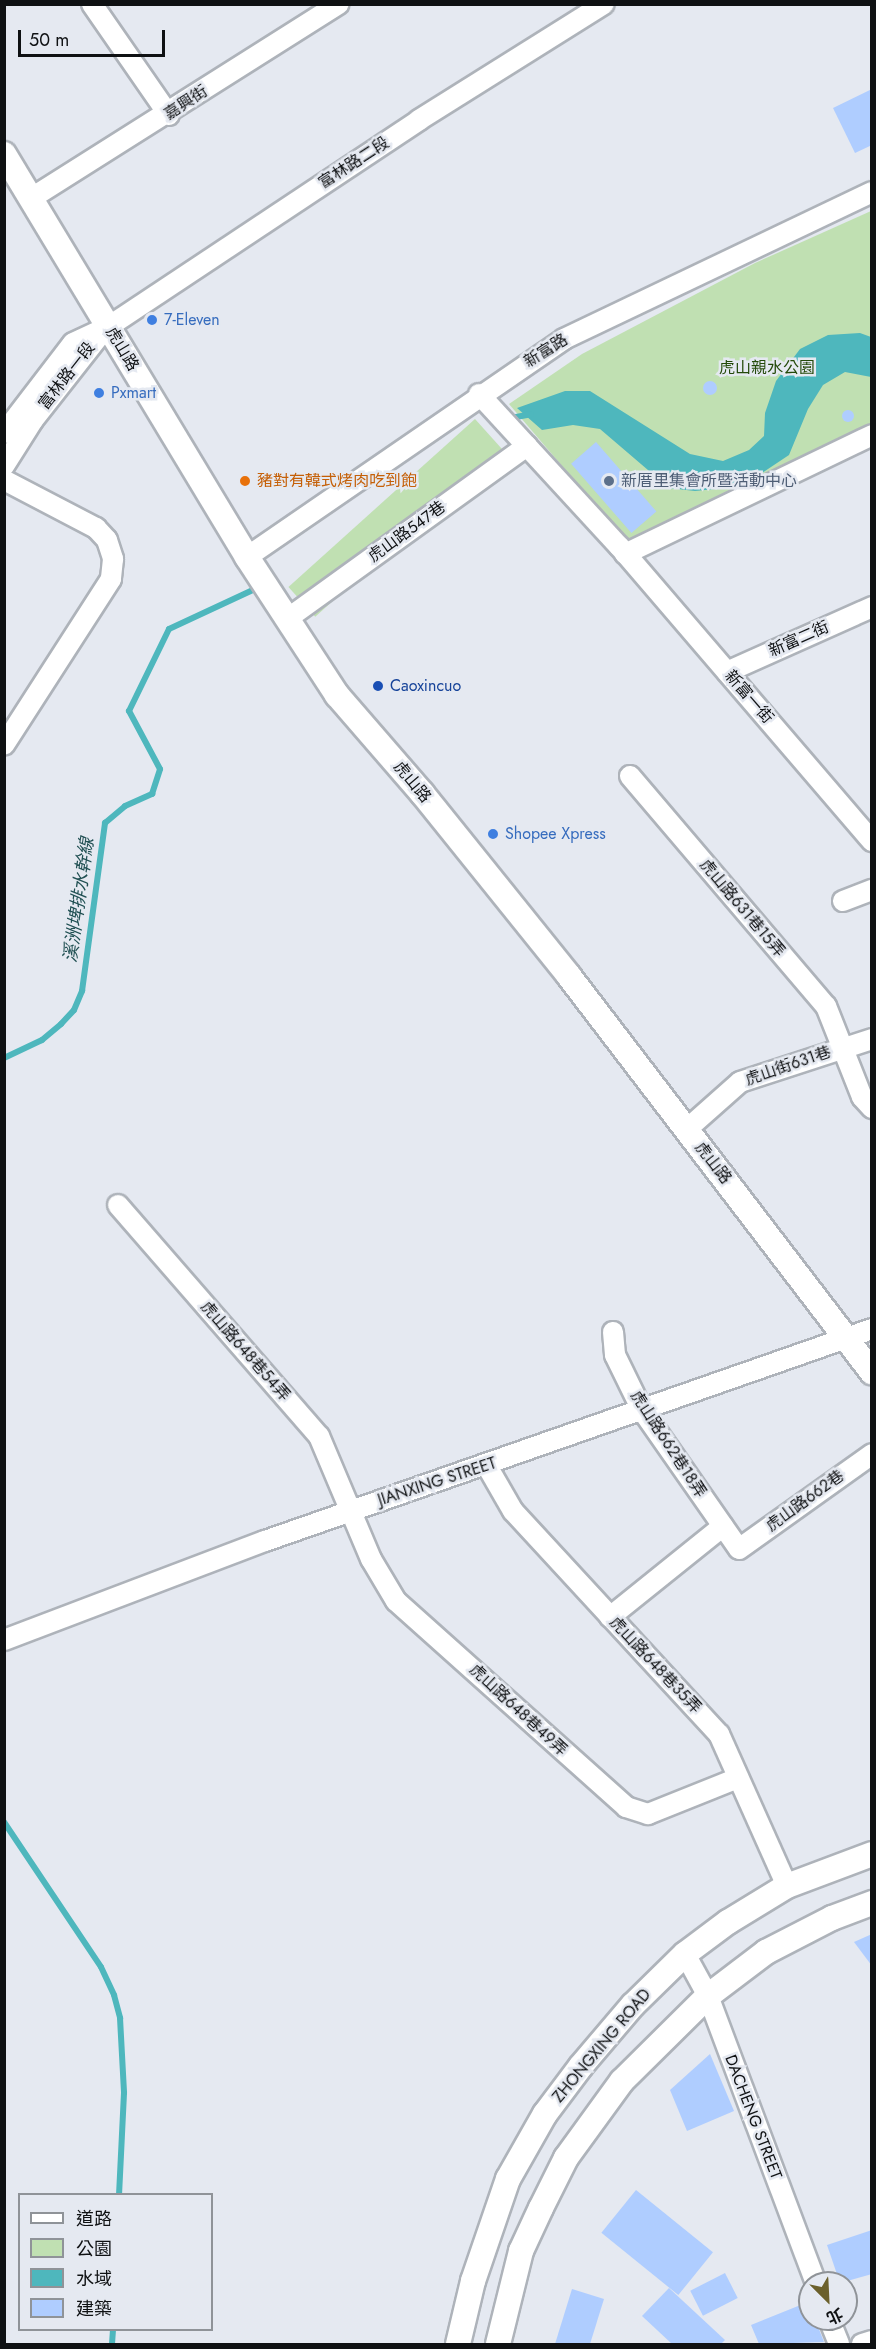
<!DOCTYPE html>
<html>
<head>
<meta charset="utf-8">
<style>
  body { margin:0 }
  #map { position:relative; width:876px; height:2349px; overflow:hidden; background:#e5e9f1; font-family:Jost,"Noto Sans TC",sans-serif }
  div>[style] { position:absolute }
  .green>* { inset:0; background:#c0e0b2; transform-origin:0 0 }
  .water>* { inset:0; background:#4eb7bd }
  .stream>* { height:6px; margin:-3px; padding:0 3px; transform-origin:3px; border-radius:3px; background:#4eb7bd }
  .building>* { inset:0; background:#afcdff; transform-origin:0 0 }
  .round { border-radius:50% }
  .roads { filter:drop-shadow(2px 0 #aeb3ba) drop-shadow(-2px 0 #aeb3ba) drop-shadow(0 2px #aeb3ba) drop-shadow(0 -2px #aeb3ba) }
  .minor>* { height:20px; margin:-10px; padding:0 10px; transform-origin:10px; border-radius:10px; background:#fff }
  .tertiary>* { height:24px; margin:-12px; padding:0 12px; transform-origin:12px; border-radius:12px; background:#fff }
  .dots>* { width:16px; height:16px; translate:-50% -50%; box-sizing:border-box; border:3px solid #e5e9f1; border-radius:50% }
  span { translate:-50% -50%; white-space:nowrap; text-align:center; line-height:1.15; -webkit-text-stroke:5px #e5e9f1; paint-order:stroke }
  .street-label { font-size:16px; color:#0f1113 }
  .shop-label { font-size:16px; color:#366cbe }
  .left { translate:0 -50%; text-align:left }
  .park-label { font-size:16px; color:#244a0a }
  .food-label { font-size:16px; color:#c56008 }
  .service-label { font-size:16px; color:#4e5e75 }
  .transit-label { font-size:16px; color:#164399 }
  .water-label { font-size:18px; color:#215053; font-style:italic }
  .frame { position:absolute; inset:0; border:6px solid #0f1113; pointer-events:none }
  .legend { position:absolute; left:18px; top:2193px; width:195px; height:138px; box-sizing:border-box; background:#e5e9f1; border:2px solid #8f9398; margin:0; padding:8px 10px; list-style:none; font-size:18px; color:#0f1113 }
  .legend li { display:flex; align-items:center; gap:12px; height:30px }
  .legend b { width:30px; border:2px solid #8f9398 }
  .north { position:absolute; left:798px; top:2271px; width:60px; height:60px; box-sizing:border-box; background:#e5e9f1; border:2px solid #8f9398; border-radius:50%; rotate:156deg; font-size:16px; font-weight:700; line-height:24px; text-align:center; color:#0f1113 }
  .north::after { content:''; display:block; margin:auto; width:21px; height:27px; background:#6b602c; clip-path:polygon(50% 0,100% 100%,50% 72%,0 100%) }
  .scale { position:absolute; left:18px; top:30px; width:147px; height:27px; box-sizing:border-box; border:3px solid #0f1113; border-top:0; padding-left:8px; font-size:18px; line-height:21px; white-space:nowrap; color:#0f1113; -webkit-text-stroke:4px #e5e9f1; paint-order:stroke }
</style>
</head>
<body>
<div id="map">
  <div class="green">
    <i style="clip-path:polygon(871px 211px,871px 428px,628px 543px,509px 404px,582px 354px,755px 263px)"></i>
    <i style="left:475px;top:419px;width:40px;height:251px;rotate:48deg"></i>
  </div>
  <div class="water">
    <i style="clip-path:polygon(860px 333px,871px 337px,871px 377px,845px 372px,823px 385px,808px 409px,789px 455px,759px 475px,725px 488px,695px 491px,669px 488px,600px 429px,573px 425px,542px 430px,517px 408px,565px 391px,590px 391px,690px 454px,723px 461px,749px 450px,764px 436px,765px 413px,776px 381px,800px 349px,828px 335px)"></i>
  </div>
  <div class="stream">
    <i style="left:511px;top:418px;width:20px;rotate:-11deg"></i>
    <i style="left:4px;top:1058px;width:42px;rotate:-25.3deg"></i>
    <i style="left:42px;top:1040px;width:25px;rotate:-40deg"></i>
    <i style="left:61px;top:1024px;width:19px;rotate:-47deg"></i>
    <i style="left:74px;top:1010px;width:21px;rotate:-67deg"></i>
    <i style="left:82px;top:991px;width:170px;rotate:-82.2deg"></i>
    <i style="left:105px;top:823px;width:26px;rotate:-40deg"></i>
    <i style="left:125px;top:806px;width:30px;rotate:-24deg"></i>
    <i style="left:152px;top:794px;width:26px;rotate:-72deg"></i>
    <i style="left:160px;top:769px;width:66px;rotate:-118.1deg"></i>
    <i style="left:129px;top:711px;width:91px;rotate:-64deg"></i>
    <i style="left:169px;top:629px;width:93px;rotate:-24.9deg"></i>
    <i style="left:4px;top:1822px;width:174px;rotate:56.2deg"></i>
    <i style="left:101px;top:1967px;width:31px;rotate:65deg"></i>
    <i style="left:114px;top:1995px;width:24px;rotate:75deg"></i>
    <i style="left:120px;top:2018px;width:75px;rotate:86.9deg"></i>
    <i style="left:124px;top:2093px;width:101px;rotate:92.8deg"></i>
    <i style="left:112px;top:2344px;width:14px;rotate:-86deg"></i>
  </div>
  <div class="building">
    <i style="clip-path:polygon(872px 89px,872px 145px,855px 153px,833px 108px)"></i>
    <i class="round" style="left:703px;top:381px;width:14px;height:14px"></i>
    <i class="round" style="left:842px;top:410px;width:12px;height:12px"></i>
    <i style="left:596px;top:442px;width:92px;height:33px;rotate:49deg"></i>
    <i style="clip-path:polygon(872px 1934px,872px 1966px,854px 1942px)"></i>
    <i style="clip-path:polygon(710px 2054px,734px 2111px,687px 2131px,670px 2090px)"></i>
    <i style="left:636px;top:2190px;width:99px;height:55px;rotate:39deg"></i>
    <i style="clip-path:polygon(872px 2230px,872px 2274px,840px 2283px,827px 2245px)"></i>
    <i style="left:725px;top:2273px;width:28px;height:39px;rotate:63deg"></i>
    <i style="clip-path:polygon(669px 2288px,725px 2340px,721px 2344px,672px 2344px,642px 2316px)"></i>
    <i style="clip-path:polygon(572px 2289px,604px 2299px,590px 2344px,555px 2344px)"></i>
    <i style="clip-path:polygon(808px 2302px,810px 2319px,815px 2319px,824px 2342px,759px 2344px,751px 2325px)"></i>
  </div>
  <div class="roads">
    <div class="minor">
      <i style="left:92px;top:4px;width:135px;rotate:55.3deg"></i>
      <i style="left:30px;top:199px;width:365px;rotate:-32.3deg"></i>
      <i style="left:479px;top:394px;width:207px;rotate:47.4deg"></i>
      <i style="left:619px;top:546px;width:389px;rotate:49.4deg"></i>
      <i style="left:4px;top:433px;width:113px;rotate:-52.5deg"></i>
      <i style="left:73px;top:343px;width:38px;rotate:-25deg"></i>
      <i style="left:108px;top:327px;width:374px;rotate:-33.6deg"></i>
      <i style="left:419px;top:120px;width:218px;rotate:-32.1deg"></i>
      <i style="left:4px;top:466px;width:54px;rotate:-57.8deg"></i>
      <i style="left:33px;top:420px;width:108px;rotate:-51.8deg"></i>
      <i style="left:4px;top:480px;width:104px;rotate:27.6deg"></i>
      <i style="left:96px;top:528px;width:16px;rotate:47deg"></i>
      <i style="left:107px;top:540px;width:20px;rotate:72deg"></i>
      <i style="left:113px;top:559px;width:20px;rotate:96deg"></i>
      <i style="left:111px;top:579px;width:197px;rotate:122.8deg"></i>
      <i style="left:625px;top:554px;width:274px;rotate:-25.7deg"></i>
      <i style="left:247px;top:557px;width:385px;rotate:-34.5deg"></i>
      <i style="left:564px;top:339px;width:341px;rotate:-25.5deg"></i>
      <i style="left:287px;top:619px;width:296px;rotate:-35.8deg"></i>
      <i style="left:727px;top:672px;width:159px;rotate:-24.1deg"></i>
      <i style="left:630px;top:776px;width:302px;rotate:49.6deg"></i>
      <i style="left:826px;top:1006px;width:98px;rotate:68.4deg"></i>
      <i style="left:862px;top:1097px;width:15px;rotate:48deg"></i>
      <i style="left:843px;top:901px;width:31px;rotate:-21deg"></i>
      <i style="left:686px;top:1130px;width:72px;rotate:-41.6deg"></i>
      <i style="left:740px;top:1082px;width:139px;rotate:-18deg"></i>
      <i style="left:118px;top:1205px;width:306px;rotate:49deg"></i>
      <i style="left:319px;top:1436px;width:134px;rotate:67.1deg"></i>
      <i style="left:371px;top:1559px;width:49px;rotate:59.2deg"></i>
      <i style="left:396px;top:1601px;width:309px;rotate:41.8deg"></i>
      <i style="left:626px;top:1807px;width:23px;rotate:18deg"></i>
      <i style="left:648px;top:1814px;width:97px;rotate:-21.8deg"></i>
      <i style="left:613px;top:1332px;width:23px;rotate:85deg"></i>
      <i style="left:615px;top:1355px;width:61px;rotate:63.9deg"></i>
      <i style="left:642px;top:1410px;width:169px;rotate:55.1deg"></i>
      <i style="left:739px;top:1549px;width:163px;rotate:-35.5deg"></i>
      <i style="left:487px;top:1466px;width:52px;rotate:60deg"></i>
      <i style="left:513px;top:1511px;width:304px;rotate:47.3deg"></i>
      <i style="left:719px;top:1734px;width:167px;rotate:65.9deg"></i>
      <i style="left:610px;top:1617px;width:145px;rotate:-38.8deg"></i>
      <i style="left:4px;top:1640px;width:279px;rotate:-20.8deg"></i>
      <i style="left:265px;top:1541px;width:643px;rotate:-19.25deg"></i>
      <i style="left:685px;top:1954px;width:48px;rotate:61.3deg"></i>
      <i style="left:708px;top:1996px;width:307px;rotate:69.4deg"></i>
      <i style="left:829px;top:2319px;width:27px;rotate:68deg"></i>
      <i style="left:862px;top:2344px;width:10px;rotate:-17deg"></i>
    </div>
    <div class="tertiary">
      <i style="left:4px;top:154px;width:471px;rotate:58.9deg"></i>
      <i style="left:247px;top:557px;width:165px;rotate:56.9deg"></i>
      <i style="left:337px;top:695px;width:130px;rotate:49.1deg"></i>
      <i style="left:422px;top:793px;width:235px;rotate:51.2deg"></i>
      <i style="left:569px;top:976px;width:499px;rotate:52.6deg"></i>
      <i style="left:458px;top:2344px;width:65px;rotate:-76.6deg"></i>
      <i style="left:473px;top:2281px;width:108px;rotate:-71.1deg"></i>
      <i style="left:508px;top:2179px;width:75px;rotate:-60.4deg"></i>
      <i style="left:545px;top:2114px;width:60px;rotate:-53.1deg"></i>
      <i style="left:581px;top:2066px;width:80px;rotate:-49.6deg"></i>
      <i style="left:633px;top:2005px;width:73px;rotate:-44.4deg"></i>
      <i style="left:685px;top:1954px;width:54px;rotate:-36.7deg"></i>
      <i style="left:728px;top:1922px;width:69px;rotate:-31.4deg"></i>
      <i style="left:787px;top:1886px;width:91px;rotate:-20.6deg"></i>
      <i style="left:498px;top:2344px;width:96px;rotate:-76.1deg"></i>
      <i style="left:521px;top:2251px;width:47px;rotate:-65.1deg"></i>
      <i style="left:541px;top:2208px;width:56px;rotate:-63.4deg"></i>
      <i style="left:566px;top:2158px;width:95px;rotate:-54deg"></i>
      <i style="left:622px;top:2081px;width:121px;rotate:-44.7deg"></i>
      <i style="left:708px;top:1996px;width:73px;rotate:-37.2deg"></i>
      <i style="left:766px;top:1952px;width:74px;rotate:-27.3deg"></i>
      <i style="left:832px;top:1918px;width:43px;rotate:-20.6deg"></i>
    </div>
  </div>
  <div class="dots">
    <i style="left:152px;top:320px;background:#3f7fe0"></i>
    <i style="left:99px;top:393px;background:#3f7fe0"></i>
    <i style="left:245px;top:481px;background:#e8710a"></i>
    <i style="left:609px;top:481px;background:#5c6f8a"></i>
    <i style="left:378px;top:686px;background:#1a4fb4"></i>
    <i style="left:493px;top:834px;background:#3f7fe0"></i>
  </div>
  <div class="street-label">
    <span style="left:186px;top:103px;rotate:-33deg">嘉興街</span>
    <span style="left:354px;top:163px;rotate:-33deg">富林路二段</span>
    <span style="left:122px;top:349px;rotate:59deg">虎山路</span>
    <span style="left:546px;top:351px;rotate:-32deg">新富路</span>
    <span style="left:67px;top:376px;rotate:-52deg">富林路一段</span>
    <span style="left:407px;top:532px;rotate:-36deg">虎山路547巷</span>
    <span style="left:799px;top:639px;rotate:-24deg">新富二街</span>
    <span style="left:749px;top:697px;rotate:49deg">新富一街</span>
    <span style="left:412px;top:782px;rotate:50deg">虎山路</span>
    <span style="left:742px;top:908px;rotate:50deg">虎山路631巷15弄</span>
    <span style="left:788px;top:1066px;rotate:-19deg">虎山街631巷</span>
    <span style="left:713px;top:1163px;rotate:52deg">虎山路</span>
    <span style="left:245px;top:1351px;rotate:49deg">虎山路648巷54弄</span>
    <span style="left:668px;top:1444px;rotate:57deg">虎山路662巷18弄</span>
    <span style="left:437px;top:1482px;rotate:-18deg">JIANXING STREET</span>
    <span style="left:805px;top:1501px;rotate:-36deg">虎山路662巷</span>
    <span style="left:655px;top:1665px;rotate:47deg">虎山路648巷35弄</span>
    <span style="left:518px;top:1710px;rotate:43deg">虎山路648巷49弄</span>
    <span style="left:602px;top:2046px;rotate:-50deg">ZHONGXING ROAD</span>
    <span style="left:753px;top:2117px;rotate:69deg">DACHENG STREET</span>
  </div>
  <div class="shop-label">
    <span class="left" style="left:164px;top:320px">7-Eleven</span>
    <span class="left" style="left:111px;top:393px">Pxmart</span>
    <span class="left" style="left:505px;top:834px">Shopee Xpress</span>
  </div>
  <div class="park-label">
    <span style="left:767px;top:368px">虎山親水公園</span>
  </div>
  <div class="food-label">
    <span class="left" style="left:257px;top:481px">豬對有韓式烤肉吃到飽</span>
  </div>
  <div class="service-label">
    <span class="left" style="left:621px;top:481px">新厝里集會所暨活動中心</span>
  </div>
  <div class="transit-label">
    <span class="left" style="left:390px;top:686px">Caoxincuo</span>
  </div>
  <div class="water-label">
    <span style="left:79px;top:900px;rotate:-82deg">溪洲埤排水幹線</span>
  </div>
  <div class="frame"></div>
  <ul class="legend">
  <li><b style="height:8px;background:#fff"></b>道路</li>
  <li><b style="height:16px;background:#c0e0b2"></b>公園</li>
  <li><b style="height:16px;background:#4eb7bd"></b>水域</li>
  <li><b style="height:16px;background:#afcdff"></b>建築</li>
  </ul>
  <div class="north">北</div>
  <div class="scale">50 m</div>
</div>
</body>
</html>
